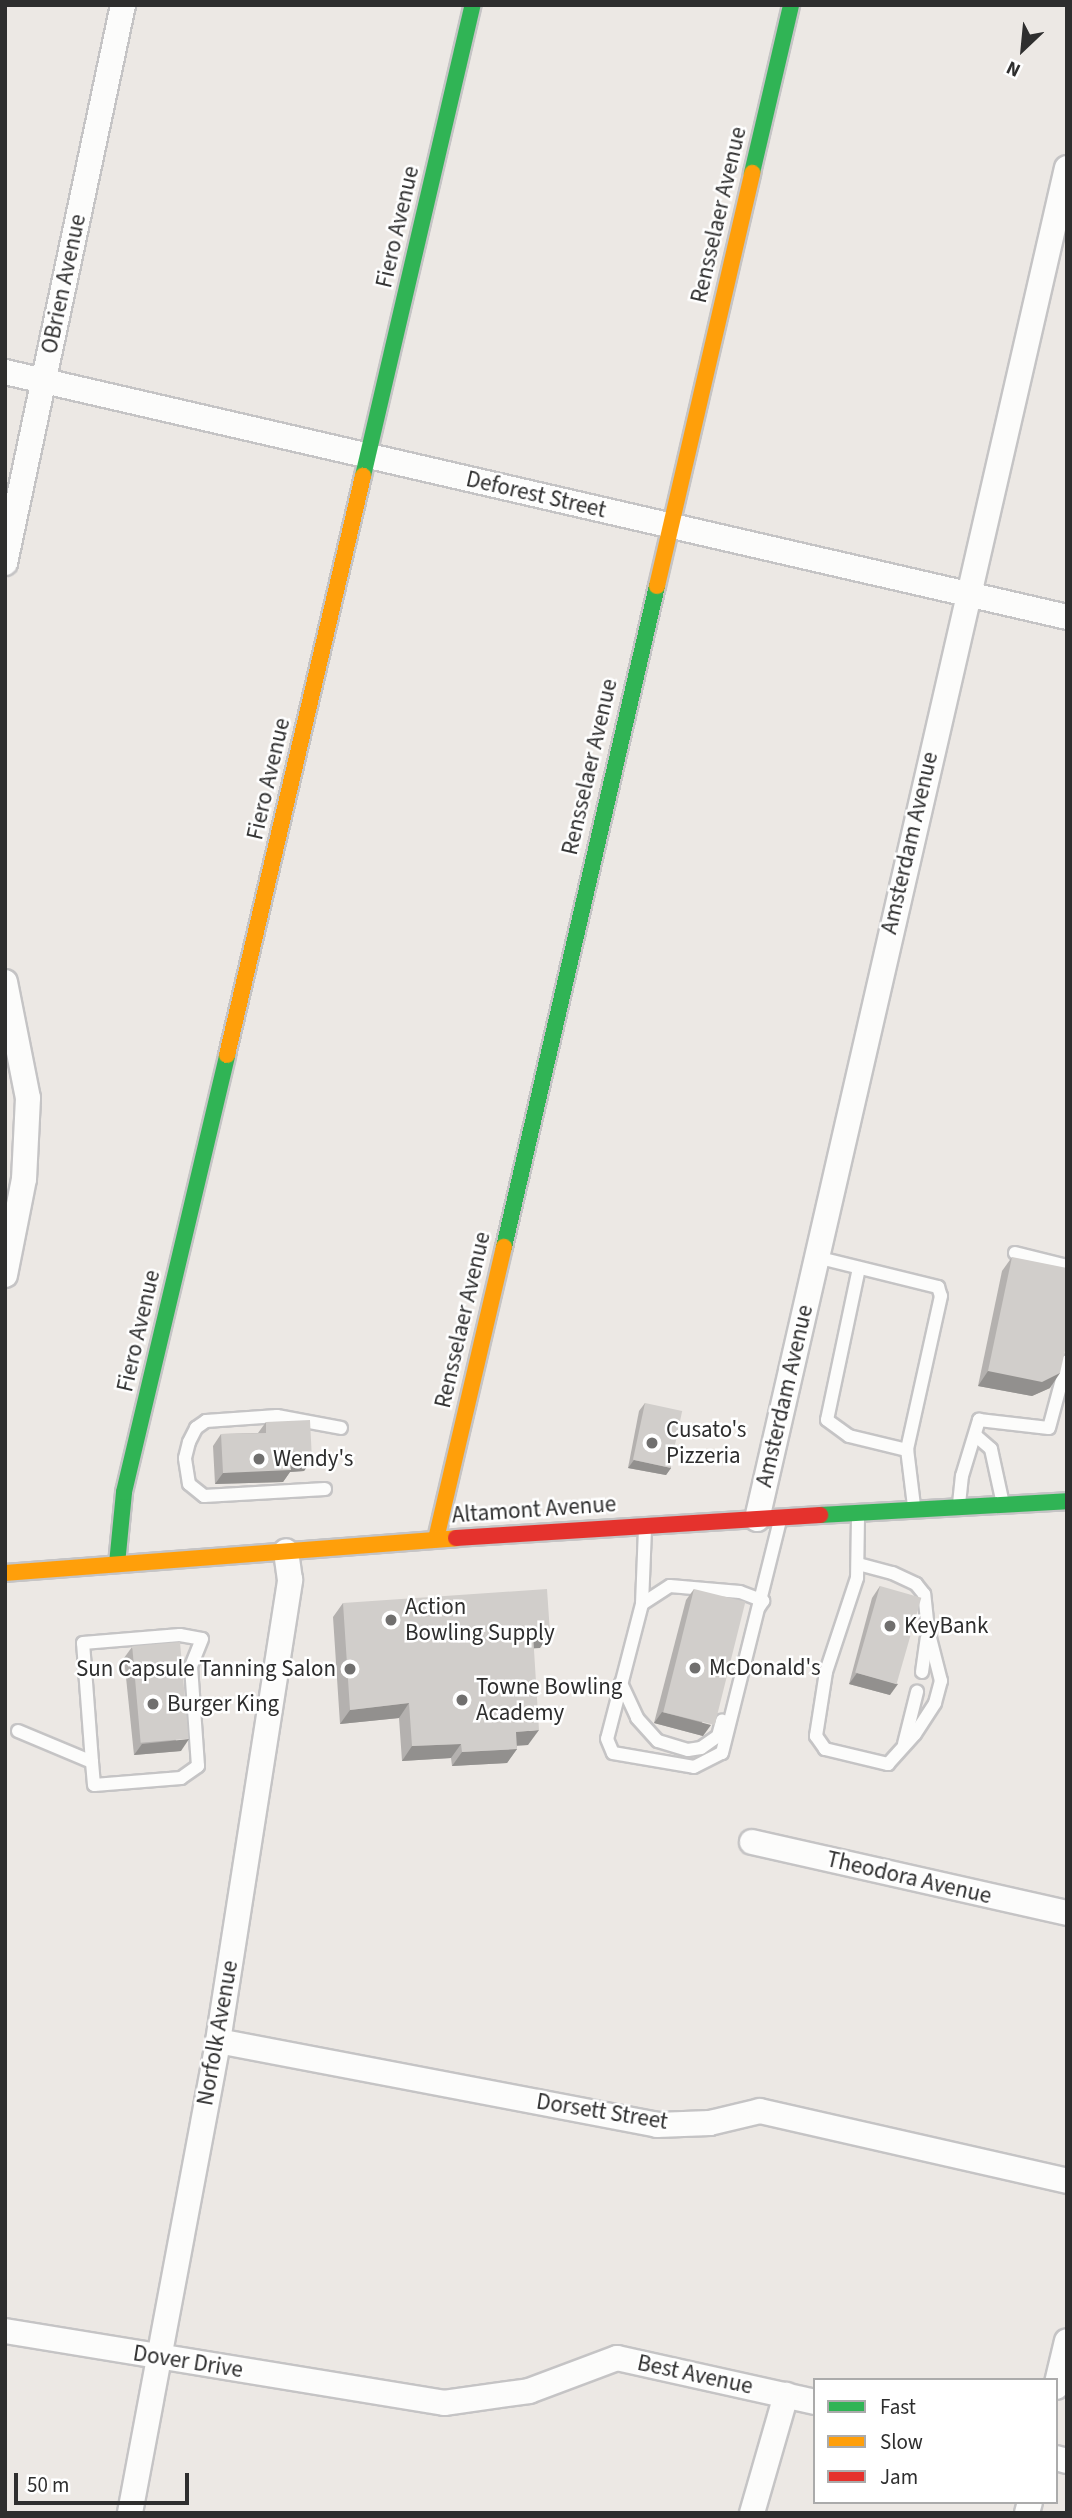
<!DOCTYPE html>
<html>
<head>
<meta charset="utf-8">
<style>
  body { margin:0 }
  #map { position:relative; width:1072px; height:2518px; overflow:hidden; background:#ece8e4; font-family:"Source Sans 3",sans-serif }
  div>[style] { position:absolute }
  .roads { filter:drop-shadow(2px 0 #c5c4c5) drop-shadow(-2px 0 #c5c4c5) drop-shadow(0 2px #c5c4c5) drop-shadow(0 -2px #c5c4c5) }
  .lane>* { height:12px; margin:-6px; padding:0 6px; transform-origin:6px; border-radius:6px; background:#fcfcfb }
  .street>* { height:24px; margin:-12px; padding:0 12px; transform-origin:12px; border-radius:12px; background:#fcfcfb }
  .fast>* { height:16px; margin:-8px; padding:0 8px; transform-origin:8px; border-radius:8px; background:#30b455 }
  .slow>* { height:16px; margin:-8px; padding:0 8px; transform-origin:8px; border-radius:8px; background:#ff9f0a }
  .jam>* { height:16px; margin:-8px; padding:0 8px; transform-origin:8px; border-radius:8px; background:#e5322d }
  .wall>* { inset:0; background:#b4b1af }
  .shaded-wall>* { inset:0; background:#92908e }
  .building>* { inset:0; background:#d1cecb; transform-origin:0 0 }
  .dots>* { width:19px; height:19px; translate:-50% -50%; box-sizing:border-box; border:4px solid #fff; border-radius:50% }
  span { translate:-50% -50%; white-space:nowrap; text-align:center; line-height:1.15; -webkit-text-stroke:5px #fff; paint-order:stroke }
  .street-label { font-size:23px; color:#2e2e2e }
  .poi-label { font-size:23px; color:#2e2e2e }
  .left { translate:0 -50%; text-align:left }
  .right { translate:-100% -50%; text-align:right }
  .frame { position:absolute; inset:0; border:7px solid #2e2e2e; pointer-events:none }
  .legend { position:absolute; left:813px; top:2378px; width:245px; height:126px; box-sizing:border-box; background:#fff; border:2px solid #ababab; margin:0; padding:9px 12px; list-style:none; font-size:21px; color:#2e2e2e }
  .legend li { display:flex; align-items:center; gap:14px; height:35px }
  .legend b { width:35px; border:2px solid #ababab }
  .north { position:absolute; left:988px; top:14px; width:70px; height:70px; -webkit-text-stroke:5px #fff; paint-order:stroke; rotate:206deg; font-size:19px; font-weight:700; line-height:28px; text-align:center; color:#2e2e2e }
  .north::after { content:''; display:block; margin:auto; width:24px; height:32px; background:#2e2e2e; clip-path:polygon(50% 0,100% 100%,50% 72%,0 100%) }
  .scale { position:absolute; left:14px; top:2473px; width:175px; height:32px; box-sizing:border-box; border:4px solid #2e2e2e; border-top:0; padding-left:9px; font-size:21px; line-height:24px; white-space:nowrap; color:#2e2e2e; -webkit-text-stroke:5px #fff; paint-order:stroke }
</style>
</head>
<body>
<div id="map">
  <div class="roads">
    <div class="lane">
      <i style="left:1015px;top:1253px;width:54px;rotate:14deg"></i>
      <i style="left:816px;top:1257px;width:126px;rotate:13.8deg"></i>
      <i style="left:938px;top:1287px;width:9px;rotate:72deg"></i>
      <i style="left:941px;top:1296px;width:157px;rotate:102.5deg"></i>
      <i style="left:907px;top:1449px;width:57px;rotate:83deg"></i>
      <i style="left:859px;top:1268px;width:155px;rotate:101.9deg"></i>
      <i style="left:827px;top:1420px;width:27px;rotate:36deg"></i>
      <i style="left:849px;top:1436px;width:60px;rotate:13.6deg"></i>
      <i style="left:975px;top:1435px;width:21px;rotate:41deg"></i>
      <i style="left:991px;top:1449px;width:56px;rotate:77.7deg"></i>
      <i style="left:325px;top:1489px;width:121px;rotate:176.7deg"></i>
      <i style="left:204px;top:1496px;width:19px;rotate:-141deg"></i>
      <i style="left:189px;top:1484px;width:26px;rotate:-99deg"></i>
      <i style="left:185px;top:1458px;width:16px;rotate:-76deg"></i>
      <i style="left:189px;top:1442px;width:16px;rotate:-63deg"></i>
      <i style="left:196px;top:1428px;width:12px;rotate:-35deg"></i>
      <i style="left:206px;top:1421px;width:71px;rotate:-4deg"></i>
      <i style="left:277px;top:1416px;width:65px;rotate:10.6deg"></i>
      <i style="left:959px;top:1504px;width:28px;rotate:-84deg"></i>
      <i style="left:962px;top:1476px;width:59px;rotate:-73.1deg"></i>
      <i style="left:979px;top:1420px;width:70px;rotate:6.5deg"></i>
      <i style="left:1049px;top:1428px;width:69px;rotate:-75deg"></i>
      <i style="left:858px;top:1517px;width:61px;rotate:90.9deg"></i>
      <i style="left:857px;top:1578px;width:99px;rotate:108.3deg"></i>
      <i style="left:826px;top:1672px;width:65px;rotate:98.9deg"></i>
      <i style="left:816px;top:1736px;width:16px;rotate:55deg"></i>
      <i style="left:825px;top:1749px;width:65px;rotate:13.4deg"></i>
      <i style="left:888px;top:1764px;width:40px;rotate:-48deg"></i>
      <i style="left:915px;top:1734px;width:37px;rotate:-57deg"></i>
      <i style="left:935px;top:1703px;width:23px;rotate:-75deg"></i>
      <i style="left:941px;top:1681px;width:53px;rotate:-104.3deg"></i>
      <i style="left:928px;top:1630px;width:36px;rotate:-96deg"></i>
      <i style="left:924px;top:1594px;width:13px;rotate:-129deg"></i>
      <i style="left:916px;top:1584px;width:26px;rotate:-155deg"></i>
      <i style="left:892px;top:1573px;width:35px;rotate:-165deg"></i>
      <i style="left:645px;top:1529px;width:75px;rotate:92.3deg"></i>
      <i style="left:642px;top:1604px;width:139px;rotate:104.5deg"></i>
      <i style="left:607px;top:1739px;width:15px;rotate:67deg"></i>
      <i style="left:613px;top:1753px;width:82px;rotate:9.8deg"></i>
      <i style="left:694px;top:1767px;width:31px;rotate:-27deg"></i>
      <i style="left:722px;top:1753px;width:240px;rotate:-76deg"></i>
      <i style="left:642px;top:1604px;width:33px;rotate:-33deg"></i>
      <i style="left:670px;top:1586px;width:70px;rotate:4.9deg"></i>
      <i style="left:740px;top:1592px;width:25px;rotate:21deg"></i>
      <i style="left:763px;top:1601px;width:7px;rotate:124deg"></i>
      <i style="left:922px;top:1672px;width:34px;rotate:-82deg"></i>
      <i style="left:621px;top:1683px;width:38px;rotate:65deg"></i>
      <i style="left:637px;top:1718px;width:31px;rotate:48deg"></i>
      <i style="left:658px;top:1741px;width:31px;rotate:17deg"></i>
      <i style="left:688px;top:1750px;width:13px;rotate:-9deg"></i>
      <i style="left:701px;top:1748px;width:21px;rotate:-35deg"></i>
      <i style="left:718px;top:1736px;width:16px;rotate:-75deg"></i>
      <i style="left:18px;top:1731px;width:80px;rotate:22.7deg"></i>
      <i style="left:92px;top:1762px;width:119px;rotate:-94.3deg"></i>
      <i style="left:83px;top:1643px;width:97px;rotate:-4.7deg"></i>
      <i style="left:180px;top:1635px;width:22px;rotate:10deg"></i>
      <i style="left:202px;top:1639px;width:29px;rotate:112deg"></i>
      <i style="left:191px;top:1666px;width:100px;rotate:86deg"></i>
      <i style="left:198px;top:1766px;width:21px;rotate:145deg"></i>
      <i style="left:181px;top:1778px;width:87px;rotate:175.4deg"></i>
      <i style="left:94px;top:1785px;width:23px;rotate:-95deg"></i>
      <i style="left:904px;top:1744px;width:54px;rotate:-76deg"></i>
    </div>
    <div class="street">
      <i style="left:5px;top:372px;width:1090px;rotate:12.99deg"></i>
      <i style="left:5px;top:563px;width:570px;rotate:-78.06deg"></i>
      <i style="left:5px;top:982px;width:118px;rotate:78.8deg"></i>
      <i style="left:28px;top:1098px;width:81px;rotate:92.8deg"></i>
      <i style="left:24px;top:1179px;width:98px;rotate:101.2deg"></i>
      <i style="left:757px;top:1519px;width:1386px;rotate:-77.08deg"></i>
      <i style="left:752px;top:1842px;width:323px;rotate:12.7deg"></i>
      <i style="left:218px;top:2041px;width:447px;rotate:10.8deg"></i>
      <i style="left:657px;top:2125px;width:53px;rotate:-2.2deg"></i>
      <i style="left:710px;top:2123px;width:51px;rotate:-13.5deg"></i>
      <i style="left:760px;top:2111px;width:315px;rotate:12.8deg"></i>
      <i style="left:5px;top:2331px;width:445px;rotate:9.3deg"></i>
      <i style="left:444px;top:2403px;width:86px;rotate:-8deg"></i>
      <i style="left:529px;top:2391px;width:94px;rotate:-20.6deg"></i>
      <i style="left:617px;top:2358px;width:203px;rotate:12.5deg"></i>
      <i style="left:1056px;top:2387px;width:47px;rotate:-76.6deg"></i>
      <i style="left:1056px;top:2458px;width:11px;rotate:15deg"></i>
      <i style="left:130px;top:2513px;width:480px;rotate:-79.4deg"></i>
      <i style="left:218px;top:2041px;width:467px;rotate:-81.1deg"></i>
      <i style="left:290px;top:1580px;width:29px;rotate:-98deg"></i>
      <i style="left:752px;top:2513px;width:123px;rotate:-73.9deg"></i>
      <i style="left:1027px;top:2513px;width:11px;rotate:-75deg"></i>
    </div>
    <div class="fast">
      <i style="left:752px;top:173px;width:172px;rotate:-76.9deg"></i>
      <i style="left:363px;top:476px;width:484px;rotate:-76.9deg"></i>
      <i style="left:504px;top:1247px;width:678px;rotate:-76.97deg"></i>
      <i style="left:820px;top:1515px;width:247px;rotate:-3.2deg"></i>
      <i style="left:117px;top:1564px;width:72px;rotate:-84.4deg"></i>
      <i style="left:124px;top:1492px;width:449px;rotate:-76.7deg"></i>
    </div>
    <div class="slow">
      <i style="left:657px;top:586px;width:424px;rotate:-77deg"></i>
      <i style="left:227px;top:1055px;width:595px;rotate:-76.78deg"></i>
      <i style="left:436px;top:1539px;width:300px;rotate:-76.9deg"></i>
      <i style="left:5px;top:1573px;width:452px;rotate:-4.4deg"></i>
    </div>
    <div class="jam">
      <i style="left:456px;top:1538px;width:365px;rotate:-3.6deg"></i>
    </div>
  </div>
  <div class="wall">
    <i style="clip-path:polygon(1012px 1257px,1050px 1388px,1032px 1396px,978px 1386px,1002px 1271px)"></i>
    <i style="clip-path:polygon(645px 1403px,671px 1468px,666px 1475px,628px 1468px,639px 1411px)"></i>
    <i style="clip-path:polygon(266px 1422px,312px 1460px,304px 1471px,290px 1472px,283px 1482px,215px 1484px,213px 1446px,221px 1434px,258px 1433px)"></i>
    <i style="clip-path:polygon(880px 1586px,890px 1695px,849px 1684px,872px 1598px)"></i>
    <i style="clip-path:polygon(694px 1589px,703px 1736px,654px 1723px,686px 1600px)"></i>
    <i style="clip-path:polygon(343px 1603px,540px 1648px,534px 1648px,528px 1745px,517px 1746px,517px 1749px,507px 1763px,452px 1766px,451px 1758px,402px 1761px,399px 1718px,340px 1724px,333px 1617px)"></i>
    <i style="clip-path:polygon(132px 1647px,181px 1751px,134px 1755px,124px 1658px)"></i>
  </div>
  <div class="shaded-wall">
    <i style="clip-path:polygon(988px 1371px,1060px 1373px,1050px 1388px,1032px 1396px,978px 1386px)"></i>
    <i style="clip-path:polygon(312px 1460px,304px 1471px,290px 1472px,283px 1482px,215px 1484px,223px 1473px,290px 1461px)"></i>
    <i style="clip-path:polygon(634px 1460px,671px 1468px,666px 1475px,628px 1468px)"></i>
    <i style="clip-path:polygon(550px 1633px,540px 1648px,523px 1649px,533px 1634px)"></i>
    <i style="clip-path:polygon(857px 1673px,898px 1684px,890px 1695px,849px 1684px)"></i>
    <i style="clip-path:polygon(409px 1703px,399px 1718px,340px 1724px,350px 1710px)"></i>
    <i style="clip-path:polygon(662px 1712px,711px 1725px,703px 1736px,654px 1723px)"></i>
    <i style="clip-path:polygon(539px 1730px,528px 1745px,505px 1746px,516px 1732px)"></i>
    <i style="clip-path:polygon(189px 1739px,181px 1751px,134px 1755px,142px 1744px)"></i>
    <i style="clip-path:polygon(461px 1744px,451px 1758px,402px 1761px,412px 1746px)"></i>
    <i style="clip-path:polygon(517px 1749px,507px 1763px,452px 1766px,462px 1752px)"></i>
  </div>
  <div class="building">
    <i style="clip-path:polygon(1012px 1257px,1067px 1268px,1067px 1342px,1060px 1373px,1042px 1382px,988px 1371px)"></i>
    <i style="left:645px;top:1403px;width:38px;height:58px;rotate:12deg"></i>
    <i style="clip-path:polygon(310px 1420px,312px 1460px,290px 1461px,291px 1470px,223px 1473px,221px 1434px,266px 1433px,266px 1422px)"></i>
    <i style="left:880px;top:1586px;width:43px;height:90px;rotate:16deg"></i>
    <i style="clip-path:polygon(547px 1589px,550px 1633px,533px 1634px,539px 1730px,516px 1732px,517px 1749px,462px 1752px,461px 1744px,412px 1746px,409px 1703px,350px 1710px,343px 1603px)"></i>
    <i style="left:694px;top:1589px;width:53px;height:127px;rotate:14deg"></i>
    <i style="left:180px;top:1642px;width:97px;height:48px;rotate:85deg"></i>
  </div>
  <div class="dots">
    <i style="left:652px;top:1443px;background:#706f6e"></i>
    <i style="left:259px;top:1459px;background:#706f6e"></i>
    <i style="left:391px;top:1620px;background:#706f6e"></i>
    <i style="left:890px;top:1626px;background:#706f6e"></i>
    <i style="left:695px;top:1668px;background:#706f6e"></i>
    <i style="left:350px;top:1669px;background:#706f6e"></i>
    <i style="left:462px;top:1700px;background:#706f6e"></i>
    <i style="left:153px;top:1704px;background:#706f6e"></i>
  </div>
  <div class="street-label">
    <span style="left:719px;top:215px;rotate:-77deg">Rensselaer Avenue</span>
    <span style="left:398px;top:227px;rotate:-77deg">Fiero Avenue</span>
    <span style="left:64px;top:284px;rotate:-78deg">OBrien Avenue</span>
    <span style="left:536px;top:495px;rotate:13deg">Deforest Street</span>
    <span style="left:590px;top:767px;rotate:-77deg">Rensselaer Avenue</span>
    <span style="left:269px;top:779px;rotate:-77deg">Fiero Avenue</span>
    <span style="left:910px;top:843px;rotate:-77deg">Amsterdam Avenue</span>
    <span style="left:463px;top:1320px;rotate:-77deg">Rensselaer Avenue</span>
    <span style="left:139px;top:1331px;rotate:-77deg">Fiero Avenue</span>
    <span style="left:785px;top:1396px;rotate:-77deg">Amsterdam Avenue</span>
    <span style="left:534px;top:1510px;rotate:-4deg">Altamont Avenue</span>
    <span style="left:909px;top:1878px;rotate:13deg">Theodora Avenue</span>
    <span style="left:218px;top:2033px;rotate:-80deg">Norfolk Avenue</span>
    <span style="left:602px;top:2112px;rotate:9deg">Dorsett Street</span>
    <span style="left:188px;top:2362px;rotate:9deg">Dover Drive</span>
    <span style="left:695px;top:2375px;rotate:12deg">Best Avenue</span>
  </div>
  <div class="poi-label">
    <span class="left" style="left:666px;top:1443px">Cusato's<br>Pizzeria</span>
    <span class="left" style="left:273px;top:1459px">Wendy's</span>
    <span class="left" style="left:405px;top:1620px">Action<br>Bowling Supply</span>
    <span class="left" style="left:904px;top:1626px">KeyBank</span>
    <span class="left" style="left:709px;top:1668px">McDonald's</span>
    <span class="right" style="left:336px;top:1669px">Sun Capsule Tanning Salon</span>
    <span class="left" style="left:476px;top:1700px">Towne Bowling<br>Academy</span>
    <span class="left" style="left:167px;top:1704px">Burger King</span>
  </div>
  <div class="frame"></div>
  <ul class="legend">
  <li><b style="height:9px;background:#30b455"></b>Fast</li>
  <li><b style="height:9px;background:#ff9f0a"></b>Slow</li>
  <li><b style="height:9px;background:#e5322d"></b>Jam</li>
  </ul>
  <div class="north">N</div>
  <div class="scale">50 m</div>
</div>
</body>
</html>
